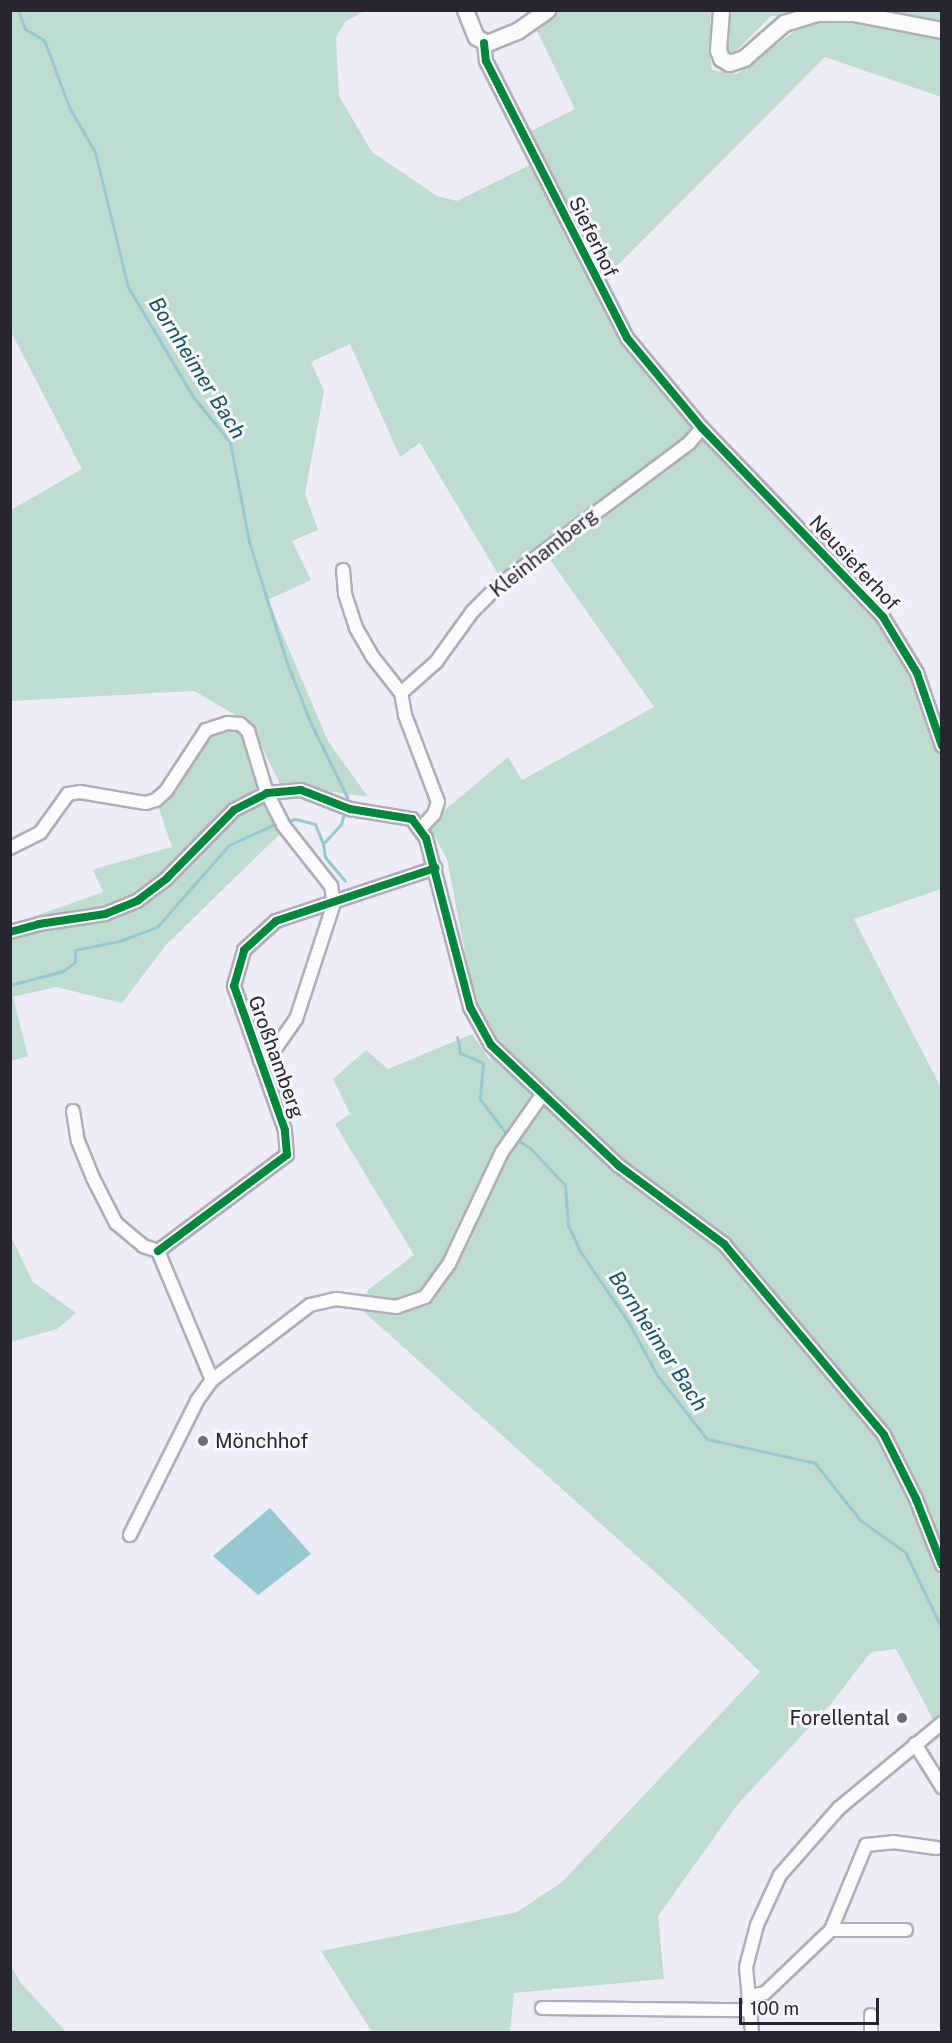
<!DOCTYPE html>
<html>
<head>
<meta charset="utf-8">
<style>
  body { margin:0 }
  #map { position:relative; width:952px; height:2043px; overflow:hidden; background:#eeedf7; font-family:"Public Sans",sans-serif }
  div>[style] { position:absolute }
  .green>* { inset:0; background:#bfdcd0 }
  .water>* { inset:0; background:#96c8d2 }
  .stream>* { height:3px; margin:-1.5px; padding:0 1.5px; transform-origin:1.5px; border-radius:1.5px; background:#96c8d2 }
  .roads { filter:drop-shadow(2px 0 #afadb7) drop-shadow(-2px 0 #afadb7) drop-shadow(0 2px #afadb7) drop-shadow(0 -2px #afadb7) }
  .minor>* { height:12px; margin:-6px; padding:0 6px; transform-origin:6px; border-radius:6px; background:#fcfcfe }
  .major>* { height:15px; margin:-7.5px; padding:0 7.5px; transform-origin:7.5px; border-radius:7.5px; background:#fcfcfe }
  .cycleway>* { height:8px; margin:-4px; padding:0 4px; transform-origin:4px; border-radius:4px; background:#00873e }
  .dots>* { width:16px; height:16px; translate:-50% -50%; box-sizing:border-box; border:3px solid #f8f8fe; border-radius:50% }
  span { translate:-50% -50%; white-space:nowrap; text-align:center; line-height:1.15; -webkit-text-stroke:6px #f8f8fe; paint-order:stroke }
  .street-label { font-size:20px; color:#272530 }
  .poi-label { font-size:20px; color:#272530 }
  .left { translate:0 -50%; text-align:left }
  .right { translate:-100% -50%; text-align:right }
  .water-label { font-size:21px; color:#17555c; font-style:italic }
  .frame { position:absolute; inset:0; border:12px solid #272530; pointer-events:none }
  .scale { position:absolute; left:739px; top:1998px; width:140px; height:27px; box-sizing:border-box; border:3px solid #272530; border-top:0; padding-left:8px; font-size:18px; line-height:21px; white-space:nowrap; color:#272530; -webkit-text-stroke:4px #f8f8fe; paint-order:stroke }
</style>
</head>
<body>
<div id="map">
  <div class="green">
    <i style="clip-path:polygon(11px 11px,364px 11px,345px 22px,336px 38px,339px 96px,372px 152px,437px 196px,457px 201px,534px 163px,588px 271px,693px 428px,688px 440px,501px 579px,420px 443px,400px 457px,350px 344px,311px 362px,324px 391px,305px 494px,318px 530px,292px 541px,311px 580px,268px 600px,328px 741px,368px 797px,280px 784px,251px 724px,194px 691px,11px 701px,11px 510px,82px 469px,11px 332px)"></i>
    <i style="clip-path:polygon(553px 11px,711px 11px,709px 50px,712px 70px,737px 74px,811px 19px,771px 16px,735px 52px,728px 51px,728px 22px,718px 11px,941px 11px,941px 97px,825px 57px,602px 281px,529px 132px,575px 109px,536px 29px)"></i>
    <i style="clip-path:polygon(702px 439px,779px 509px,866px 597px,902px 650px,926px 704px,941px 757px,941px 889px,854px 919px,941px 1088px,941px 1735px,896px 1649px,871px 1652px,830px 1705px,738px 1804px,658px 1916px,664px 1979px,514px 1993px,510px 2032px,372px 2032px,321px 1951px,517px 1912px,562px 1882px,760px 1672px,685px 1599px,363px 1311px,368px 1290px,414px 1255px,335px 1124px,350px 1114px,333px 1079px,366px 1050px,388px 1069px,472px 1034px,492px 1063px,478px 1020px,447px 859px,428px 824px,508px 757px,522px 780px,654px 707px,546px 554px)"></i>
    <i style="clip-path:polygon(229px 724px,244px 733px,284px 830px,165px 946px,122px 1003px,56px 987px,13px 997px,28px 1056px,11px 1061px,10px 925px,103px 892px,93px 870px,98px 868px,172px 847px,156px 800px,176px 788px,211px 731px)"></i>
    <i style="clip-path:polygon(11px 1237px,33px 1282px,76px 1313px,57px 1329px,11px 1342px)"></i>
    <i style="clip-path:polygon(11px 1966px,20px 1982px,66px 2032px,11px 2032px)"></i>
  </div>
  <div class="water">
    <i style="clip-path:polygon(270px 1508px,311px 1554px,258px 1595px,213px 1556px)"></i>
  </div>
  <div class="stream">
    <i style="left:18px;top:10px;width:20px;rotate:70deg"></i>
    <i style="left:25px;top:29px;width:22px;rotate:30deg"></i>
    <i style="left:44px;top:40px;width:74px;rotate:69.4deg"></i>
    <i style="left:70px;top:109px;width:50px;rotate:59.8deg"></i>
    <i style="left:95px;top:152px;width:139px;rotate:76.3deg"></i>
    <i style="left:128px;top:287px;width:129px;rotate:59.3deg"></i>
    <i style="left:194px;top:398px;width:57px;rotate:50.7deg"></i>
    <i style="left:230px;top:442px;width:102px;rotate:79.2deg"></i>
    <i style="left:249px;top:542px;width:127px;rotate:72.6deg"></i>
    <i style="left:287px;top:663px;width:66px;rotate:68.5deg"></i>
    <i style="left:311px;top:724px;width:81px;rotate:63.7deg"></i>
    <i style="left:347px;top:797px;width:6px;rotate:99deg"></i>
    <i style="left:345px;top:809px;width:16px;rotate:105deg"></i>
    <i style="left:341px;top:824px;width:27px;rotate:132deg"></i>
    <i style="left:323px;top:844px;width:13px;rotate:81deg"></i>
    <i style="left:325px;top:857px;width:31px;rotate:50deg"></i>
    <i style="left:286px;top:822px;width:9px;rotate:-18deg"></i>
    <i style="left:295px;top:819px;width:21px;rotate:14deg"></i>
    <i style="left:315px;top:824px;width:22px;rotate:68deg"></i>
    <i style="left:10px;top:985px;width:55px;rotate:-14.8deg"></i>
    <i style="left:63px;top:971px;width:15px;rotate:-37deg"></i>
    <i style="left:75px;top:962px;width:12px;rotate:-90deg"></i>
    <i style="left:75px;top:950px;width:45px;rotate:-11.6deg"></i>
    <i style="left:119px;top:941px;width:40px;rotate:-20.2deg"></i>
    <i style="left:157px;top:927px;width:109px;rotate:-48.7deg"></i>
    <i style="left:229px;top:845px;width:51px;rotate:-24.5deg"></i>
    <i style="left:457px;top:1037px;width:16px;rotate:79deg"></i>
    <i style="left:460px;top:1053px;width:25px;rotate:23deg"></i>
    <i style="left:483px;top:1063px;width:36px;rotate:95deg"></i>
    <i style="left:480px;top:1099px;width:41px;rotate:52.9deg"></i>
    <i style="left:516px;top:1139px;width:17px;rotate:33deg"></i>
    <i style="left:530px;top:1148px;width:51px;rotate:46.6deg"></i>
    <i style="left:565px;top:1185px;width:40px;rotate:85.7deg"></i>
    <i style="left:568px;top:1225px;width:29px;rotate:65deg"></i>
    <i style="left:580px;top:1251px;width:87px;rotate:55.8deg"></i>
    <i style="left:629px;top:1323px;width:59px;rotate:61.7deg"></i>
    <i style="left:657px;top:1375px;width:81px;rotate:52deg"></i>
    <i style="left:707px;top:1439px;width:111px;rotate:12.5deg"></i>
    <i style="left:815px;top:1463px;width:73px;rotate:51.7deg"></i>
    <i style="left:860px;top:1520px;width:55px;rotate:35.4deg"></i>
    <i style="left:905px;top:1552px;width:85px;rotate:64.3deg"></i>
  </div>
  <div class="roads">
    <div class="minor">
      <i style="left:484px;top:43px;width:18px;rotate:84deg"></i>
      <i style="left:486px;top:61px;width:311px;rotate:63deg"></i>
      <i style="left:627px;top:338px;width:117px;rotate:50.2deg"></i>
      <i style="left:702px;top:428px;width:262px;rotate:46.2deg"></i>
      <i style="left:883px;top:617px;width:66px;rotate:58.7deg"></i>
      <i style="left:917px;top:673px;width:77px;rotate:71.1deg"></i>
      <i style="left:343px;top:570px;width:24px;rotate:85deg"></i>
      <i style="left:345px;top:594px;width:36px;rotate:72deg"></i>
      <i style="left:356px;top:628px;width:32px;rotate:60deg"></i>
      <i style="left:372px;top:656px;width:47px;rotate:51.9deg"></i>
      <i style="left:421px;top:828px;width:19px;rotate:-47deg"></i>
      <i style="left:434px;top:814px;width:13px;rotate:-72deg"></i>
      <i style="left:438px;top:802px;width:93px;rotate:-110.8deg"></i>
      <i style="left:405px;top:715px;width:22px;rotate:-100deg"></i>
      <i style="left:401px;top:693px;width:47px;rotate:-41.5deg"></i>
      <i style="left:436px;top:662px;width:62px;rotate:-54.2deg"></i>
      <i style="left:472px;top:612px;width:37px;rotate:-45deg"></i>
      <i style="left:498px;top:586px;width:239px;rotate:-36.8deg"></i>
      <i style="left:689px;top:443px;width:20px;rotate:-49deg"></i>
      <i style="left:10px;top:848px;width:34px;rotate:-27deg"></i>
      <i style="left:40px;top:833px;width:48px;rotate:-54.3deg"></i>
      <i style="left:68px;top:794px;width:12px;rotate:-9deg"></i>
      <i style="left:80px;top:792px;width:67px;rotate:9.5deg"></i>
      <i style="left:146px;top:803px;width:10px;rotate:-17deg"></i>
      <i style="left:156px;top:800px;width:13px;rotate:-42deg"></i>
      <i style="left:166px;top:791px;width:73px;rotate:-56.7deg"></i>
      <i style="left:206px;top:730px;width:23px;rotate:-18deg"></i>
      <i style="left:228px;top:723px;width:12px;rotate:5deg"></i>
      <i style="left:240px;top:724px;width:11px;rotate:41deg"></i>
      <i style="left:248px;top:731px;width:65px;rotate:73deg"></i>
      <i style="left:267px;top:793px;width:36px;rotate:63deg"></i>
      <i style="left:283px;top:825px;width:78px;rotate:51.8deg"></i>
      <i style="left:331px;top:886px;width:17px;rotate:80deg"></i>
      <i style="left:334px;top:903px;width:122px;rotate:108.1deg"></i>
      <i style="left:296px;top:1019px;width:37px;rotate:125deg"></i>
      <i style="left:275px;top:1049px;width:19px;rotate:144deg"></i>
      <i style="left:10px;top:932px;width:30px;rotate:-15deg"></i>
      <i style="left:39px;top:924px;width:67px;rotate:-8.6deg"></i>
      <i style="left:105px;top:914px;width:35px;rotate:-22deg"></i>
      <i style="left:137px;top:901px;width:38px;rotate:-37deg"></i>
      <i style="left:167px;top:878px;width:95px;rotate:-45.4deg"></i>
      <i style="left:234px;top:810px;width:37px;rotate:-27deg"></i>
      <i style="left:267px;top:793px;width:34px;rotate:-5deg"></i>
      <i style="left:301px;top:790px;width:53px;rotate:21.2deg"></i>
      <i style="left:350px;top:809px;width:63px;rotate:9.2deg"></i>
      <i style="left:412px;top:819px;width:24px;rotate:54deg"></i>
      <i style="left:426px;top:838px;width:175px;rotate:75.4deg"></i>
      <i style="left:470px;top:1007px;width:43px;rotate:61.1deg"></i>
      <i style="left:491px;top:1045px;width:176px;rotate:43.4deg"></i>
      <i style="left:619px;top:1166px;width:131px;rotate:36.6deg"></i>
      <i style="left:724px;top:1244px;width:249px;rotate:50deg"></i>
      <i style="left:884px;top:1435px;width:72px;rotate:63.4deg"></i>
      <i style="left:916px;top:1499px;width:71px;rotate:68.5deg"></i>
      <i style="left:73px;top:1111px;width:30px;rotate:81deg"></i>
      <i style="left:78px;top:1141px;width:40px;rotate:68deg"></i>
      <i style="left:93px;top:1178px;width:51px;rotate:62.9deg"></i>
      <i style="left:116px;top:1223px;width:35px;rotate:40deg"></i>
      <i style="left:143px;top:1246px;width:16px;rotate:18deg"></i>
      <i style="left:158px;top:1251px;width:140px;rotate:67.3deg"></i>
      <i style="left:212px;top:1380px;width:26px;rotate:126deg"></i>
      <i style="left:197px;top:1401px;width:150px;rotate:116.6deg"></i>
      <i style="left:158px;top:1251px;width:161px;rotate:-36.7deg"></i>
      <i style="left:287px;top:1155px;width:25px;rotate:-95deg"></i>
      <i style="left:285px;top:1130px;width:153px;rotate:-109.5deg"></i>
      <i style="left:234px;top:986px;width:37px;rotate:-74deg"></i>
      <i style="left:244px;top:950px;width:43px;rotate:-42.2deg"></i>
      <i style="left:276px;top:921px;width:168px;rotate:-18.4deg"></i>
      <i style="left:212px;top:1380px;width:123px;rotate:-37.4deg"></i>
      <i style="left:310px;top:1305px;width:27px;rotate:-13deg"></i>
      <i style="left:336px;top:1299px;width:61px;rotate:7.6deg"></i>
      <i style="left:396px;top:1307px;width:31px;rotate:-19deg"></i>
      <i style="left:425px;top:1297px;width:41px;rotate:-54deg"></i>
      <i style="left:449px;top:1264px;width:124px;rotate:-64.7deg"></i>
      <i style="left:502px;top:1152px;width:70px;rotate:-54.9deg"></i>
      <i style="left:915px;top:1744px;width:51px;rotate:57.9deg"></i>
      <i style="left:831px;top:1930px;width:75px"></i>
      <i style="left:748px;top:1996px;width:17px;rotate:-10deg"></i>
      <i style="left:765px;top:1993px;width:91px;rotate:-43.7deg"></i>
      <i style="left:831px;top:1930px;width:92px;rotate:-67.6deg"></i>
      <i style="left:866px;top:1845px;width:27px;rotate:-6deg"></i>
      <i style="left:893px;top:1842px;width:44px;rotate:7.8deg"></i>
      <i style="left:542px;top:2008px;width:206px;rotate:0.6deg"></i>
      <i style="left:871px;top:2015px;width:17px;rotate:90deg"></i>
      <i style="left:752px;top:2032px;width:65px;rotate:-95.3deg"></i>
      <i style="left:746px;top:1967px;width:43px;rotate:-75.3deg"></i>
      <i style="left:757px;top:1925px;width:55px;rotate:-65.3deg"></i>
      <i style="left:780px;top:1875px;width:89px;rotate:-48.6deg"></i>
      <i style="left:839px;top:1808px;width:134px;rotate:-39.5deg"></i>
    </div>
    <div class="major">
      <i style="left:465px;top:10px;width:29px;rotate:68deg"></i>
      <i style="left:476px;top:37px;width:13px;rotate:29deg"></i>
      <i style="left:487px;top:43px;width:32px;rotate:-22deg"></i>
      <i style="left:517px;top:31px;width:37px;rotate:-35deg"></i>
      <i style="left:721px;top:10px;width:40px;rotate:94.3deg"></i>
      <i style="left:718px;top:50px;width:9px;rotate:69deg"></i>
      <i style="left:721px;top:58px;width:9px;rotate:32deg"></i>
      <i style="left:729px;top:63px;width:16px;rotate:-18deg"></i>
      <i style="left:744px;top:58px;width:53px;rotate:-41.2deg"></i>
      <i style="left:784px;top:23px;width:34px;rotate:-17deg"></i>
      <i style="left:816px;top:13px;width:37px"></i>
      <i style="left:853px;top:13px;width:91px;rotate:10.8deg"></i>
    </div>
  </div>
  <div class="cycleway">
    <i style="left:484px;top:43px;width:18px;rotate:84deg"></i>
    <i style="left:486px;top:61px;width:311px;rotate:63deg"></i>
    <i style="left:627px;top:338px;width:117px;rotate:50.2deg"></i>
    <i style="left:702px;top:428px;width:262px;rotate:46.2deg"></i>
    <i style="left:883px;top:617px;width:66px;rotate:58.7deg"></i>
    <i style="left:917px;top:673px;width:77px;rotate:71.1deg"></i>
    <i style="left:10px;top:932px;width:30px;rotate:-15deg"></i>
    <i style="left:39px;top:924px;width:67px;rotate:-8.6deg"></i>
    <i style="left:105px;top:914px;width:35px;rotate:-22deg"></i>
    <i style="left:137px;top:901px;width:38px;rotate:-37deg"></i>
    <i style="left:167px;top:878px;width:95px;rotate:-45.4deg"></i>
    <i style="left:234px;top:810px;width:37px;rotate:-27deg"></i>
    <i style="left:267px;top:793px;width:34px;rotate:-5deg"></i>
    <i style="left:301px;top:790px;width:53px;rotate:21.2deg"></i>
    <i style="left:350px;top:809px;width:63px;rotate:9.2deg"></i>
    <i style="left:412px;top:819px;width:24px;rotate:54deg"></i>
    <i style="left:426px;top:838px;width:175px;rotate:75.4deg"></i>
    <i style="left:470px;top:1007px;width:43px;rotate:61.1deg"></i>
    <i style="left:491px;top:1045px;width:176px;rotate:43.4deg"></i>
    <i style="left:619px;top:1166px;width:131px;rotate:36.6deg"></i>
    <i style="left:724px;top:1244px;width:249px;rotate:50deg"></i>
    <i style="left:884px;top:1435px;width:72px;rotate:63.4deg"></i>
    <i style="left:916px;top:1499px;width:71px;rotate:68.5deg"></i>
    <i style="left:158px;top:1251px;width:161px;rotate:-36.7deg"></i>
    <i style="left:287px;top:1155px;width:25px;rotate:-95deg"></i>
    <i style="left:285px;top:1130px;width:153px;rotate:-109.5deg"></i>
    <i style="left:234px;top:986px;width:37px;rotate:-74deg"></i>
    <i style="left:244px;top:950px;width:43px;rotate:-42.2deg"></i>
    <i style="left:276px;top:921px;width:168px;rotate:-18.4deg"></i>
  </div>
  <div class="dots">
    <i style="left:203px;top:1441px;background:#6d6b76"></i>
    <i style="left:902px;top:1718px;background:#6d6b76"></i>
  </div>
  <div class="street-label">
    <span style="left:593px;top:237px;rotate:64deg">Sieferhof</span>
    <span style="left:544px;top:553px;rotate:-38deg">Kleinhamberg</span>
    <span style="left:854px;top:563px;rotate:47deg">Neusieferhof</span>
    <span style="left:276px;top:1057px;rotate:70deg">Großhamberg</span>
  </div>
  <div class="poi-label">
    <span class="left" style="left:215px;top:1441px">Mönchhof</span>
    <span class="right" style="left:890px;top:1718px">Forellental</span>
  </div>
  <div class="water-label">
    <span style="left:197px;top:368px;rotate:58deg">Bornheimer Bach</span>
    <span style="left:658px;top:1341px;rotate:57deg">Bornheimer Bach</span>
  </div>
  <div class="frame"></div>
  <div class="scale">100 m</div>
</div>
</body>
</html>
